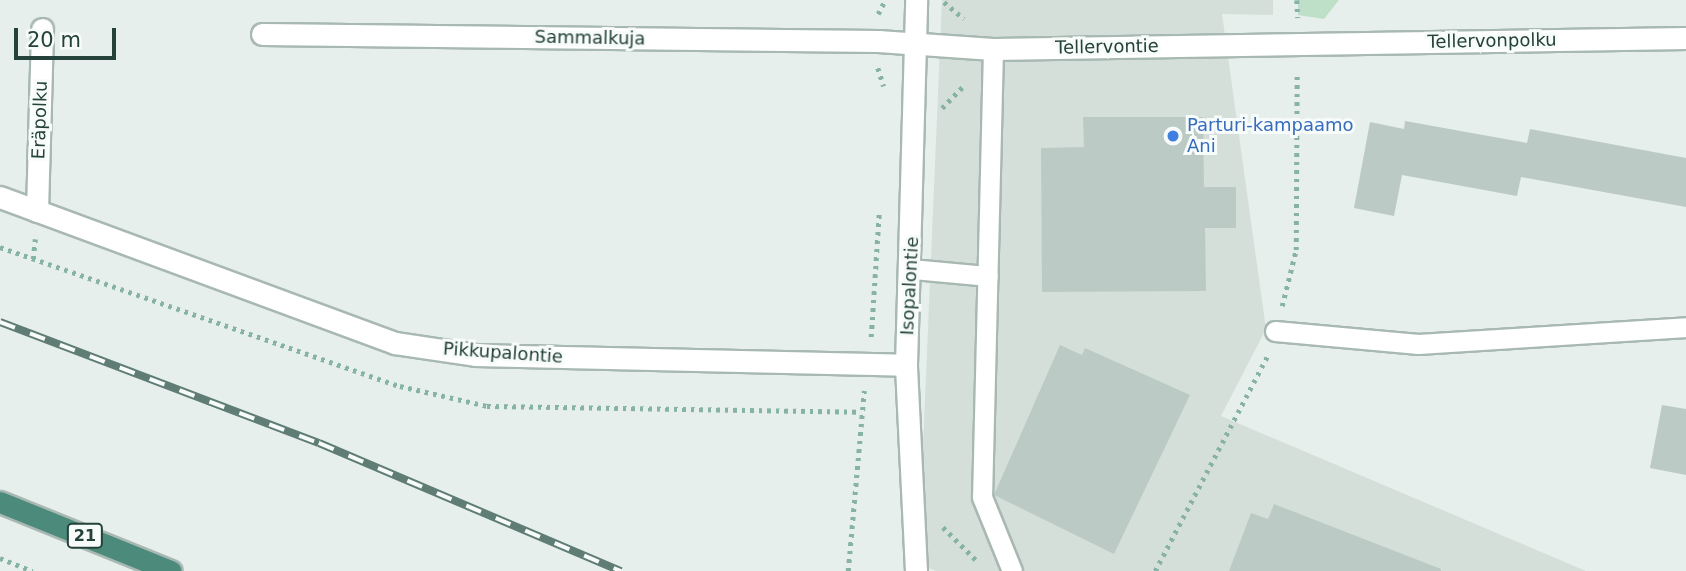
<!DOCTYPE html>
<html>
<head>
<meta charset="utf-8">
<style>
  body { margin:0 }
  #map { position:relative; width:1686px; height:571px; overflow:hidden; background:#e6efeb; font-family:"DejaVu Sans",sans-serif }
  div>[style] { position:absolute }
  .built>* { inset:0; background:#d4dfda }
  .green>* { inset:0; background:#bfe0c8 }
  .building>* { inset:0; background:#bbcac4 }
  .path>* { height:4.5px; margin-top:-2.25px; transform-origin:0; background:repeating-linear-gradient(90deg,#86b3a5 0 3.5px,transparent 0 8.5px) }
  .roads { filter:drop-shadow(2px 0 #a8b8b2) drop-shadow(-2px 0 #a8b8b2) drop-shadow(0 2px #a8b8b2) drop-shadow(0 -2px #a8b8b2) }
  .service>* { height:19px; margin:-9.5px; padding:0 9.5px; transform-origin:9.5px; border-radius:9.5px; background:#fff }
  .minor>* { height:21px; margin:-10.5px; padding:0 10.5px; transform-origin:10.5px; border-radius:10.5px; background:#fff }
  .tertiary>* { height:21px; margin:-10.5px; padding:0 10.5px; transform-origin:10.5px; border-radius:10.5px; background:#fff }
  .trunk>* { height:21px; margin:-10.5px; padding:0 10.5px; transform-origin:10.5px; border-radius:10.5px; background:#4c8a7c }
  .rail>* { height:8px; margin-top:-4px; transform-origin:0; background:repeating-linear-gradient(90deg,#f7fbf9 0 16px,#5f7d75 0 32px); box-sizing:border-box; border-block:2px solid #5f7d75 }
  .dots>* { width:19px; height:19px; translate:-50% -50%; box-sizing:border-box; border:4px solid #f7fbf9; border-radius:50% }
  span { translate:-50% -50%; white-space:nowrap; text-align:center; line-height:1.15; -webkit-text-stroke:6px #f7fbf9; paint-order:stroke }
  .shield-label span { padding:2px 5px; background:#f7fbf9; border:2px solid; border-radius:5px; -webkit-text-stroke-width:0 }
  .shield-label { font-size:16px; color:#24423a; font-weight:700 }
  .street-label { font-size:18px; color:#24423a }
  .shop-label { font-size:18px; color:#366cbe }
  .left { translate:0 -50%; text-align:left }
  .scale { position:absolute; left:14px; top:28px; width:102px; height:32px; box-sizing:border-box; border:4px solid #24423a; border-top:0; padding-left:9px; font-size:21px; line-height:24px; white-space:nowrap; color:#24423a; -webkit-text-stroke:5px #f7fbf9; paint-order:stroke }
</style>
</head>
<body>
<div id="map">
  <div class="built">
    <i style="clip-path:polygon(942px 0,1273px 0,1273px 15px,1222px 14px,1266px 329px,1221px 416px,1586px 571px,936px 571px,918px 563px)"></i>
  </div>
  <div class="green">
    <i style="clip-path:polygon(1298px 0,1339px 0,1324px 19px,1298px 15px)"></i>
  </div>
  <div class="building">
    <i style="clip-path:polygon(1083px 117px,1203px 117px,1204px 187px,1236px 187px,1236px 228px,1205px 228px,1206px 291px,1042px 292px,1041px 148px,1084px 147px)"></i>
    <i style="clip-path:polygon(1405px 121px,1527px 143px,1530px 129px,1686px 158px,1686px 207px,1521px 177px,1517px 196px,1402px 175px,1394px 216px,1354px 208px,1370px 122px,1404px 129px)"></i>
    <i style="clip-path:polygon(1060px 345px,1082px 355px,1085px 348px,1190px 395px,1114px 554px,994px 495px)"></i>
    <i style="clip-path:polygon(1662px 405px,1686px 409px,1686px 475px,1650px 468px)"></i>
    <i style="clip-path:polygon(1274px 504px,1441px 569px,1441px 571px,1229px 571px,1251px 513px,1268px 519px)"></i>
  </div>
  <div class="path">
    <i style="left:1297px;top:0;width:18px;rotate:87deg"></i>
    <i style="left:944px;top:2px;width:26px;rotate:40deg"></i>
    <i style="left:878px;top:14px;width:16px;rotate:-63deg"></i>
    <i style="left:878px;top:68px;width:19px;rotate:72deg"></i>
    <i style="left:942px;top:108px;width:33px;rotate:-46deg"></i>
    <i style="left:0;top:247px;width:423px;rotate:19.2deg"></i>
    <i style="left:400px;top:386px;width:89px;rotate:12.9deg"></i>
    <i style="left:487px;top:406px;width:372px;rotate:0.9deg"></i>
    <i style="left:33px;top:259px;width:20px;rotate:-84deg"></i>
    <i style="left:1282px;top:306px;width:58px;rotate:-76deg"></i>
    <i style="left:1296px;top:250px;width:178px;rotate:-89.7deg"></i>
    <i style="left:871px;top:337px;width:124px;rotate:-86.3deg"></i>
    <i style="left:943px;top:527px;width:49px;rotate:45deg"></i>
    <i style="left:0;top:558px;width:35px;rotate:22deg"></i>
    <i style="left:848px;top:571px;width:181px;rotate:-84.9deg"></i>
    <i style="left:1155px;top:571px;width:244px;rotate:-62.4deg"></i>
  </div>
  <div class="roads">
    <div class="service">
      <i style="left:993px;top:49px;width:448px;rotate:91.4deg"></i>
      <i style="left:982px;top:497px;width:80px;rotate:67.9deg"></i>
      <i style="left:912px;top:269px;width:76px;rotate:5.3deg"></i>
      <i style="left:1275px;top:331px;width:144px;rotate:5.2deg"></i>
      <i style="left:1418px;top:344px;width:269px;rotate:-3.6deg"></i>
    </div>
    <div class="minor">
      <i style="left:262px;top:34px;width:616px;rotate:0.65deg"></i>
      <i style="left:878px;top:41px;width:115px;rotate:4deg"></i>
      <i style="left:993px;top:49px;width:693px;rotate:-0.91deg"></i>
      <i style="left:0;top:197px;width:421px;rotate:20.3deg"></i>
      <i style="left:395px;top:343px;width:81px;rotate:8.5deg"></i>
      <i style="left:475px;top:355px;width:431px;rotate:1.3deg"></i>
      <i style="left:37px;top:211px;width:182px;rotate:-88.4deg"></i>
    </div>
    <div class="tertiary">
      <i style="left:916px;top:571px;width:206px;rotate:-92.8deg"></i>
      <i style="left:906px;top:365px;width:365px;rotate:-88.4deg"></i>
    </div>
    <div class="trunk">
      <i style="left:0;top:502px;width:184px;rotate:22deg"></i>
    </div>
  </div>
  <div class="rail">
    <i style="left:0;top:322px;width:341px;rotate:20.8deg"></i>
    <i style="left:319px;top:443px;width:328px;rotate:23deg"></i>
  </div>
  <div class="dots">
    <i style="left:1173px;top:136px;background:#3f7fe0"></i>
  </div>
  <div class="shield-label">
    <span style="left:85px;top:536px">21</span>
  </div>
  <div class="street-label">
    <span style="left:590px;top:38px;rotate:1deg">Sammalkuja</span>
    <span style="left:1492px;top:41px;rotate:-1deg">Tellervonpolku</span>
    <span style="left:1107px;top:47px;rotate:-1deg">Tellervontie</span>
    <span style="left:40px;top:120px;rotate:-88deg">Eräpolku</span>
    <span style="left:910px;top:286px;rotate:-87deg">Isopalontie</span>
    <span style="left:503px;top:353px;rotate:4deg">Pikkupalontie</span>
  </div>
  <div class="shop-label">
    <span class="left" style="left:1187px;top:136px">Parturi-kampaamo<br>Ani</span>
  </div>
  <div class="scale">20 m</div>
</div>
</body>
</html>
